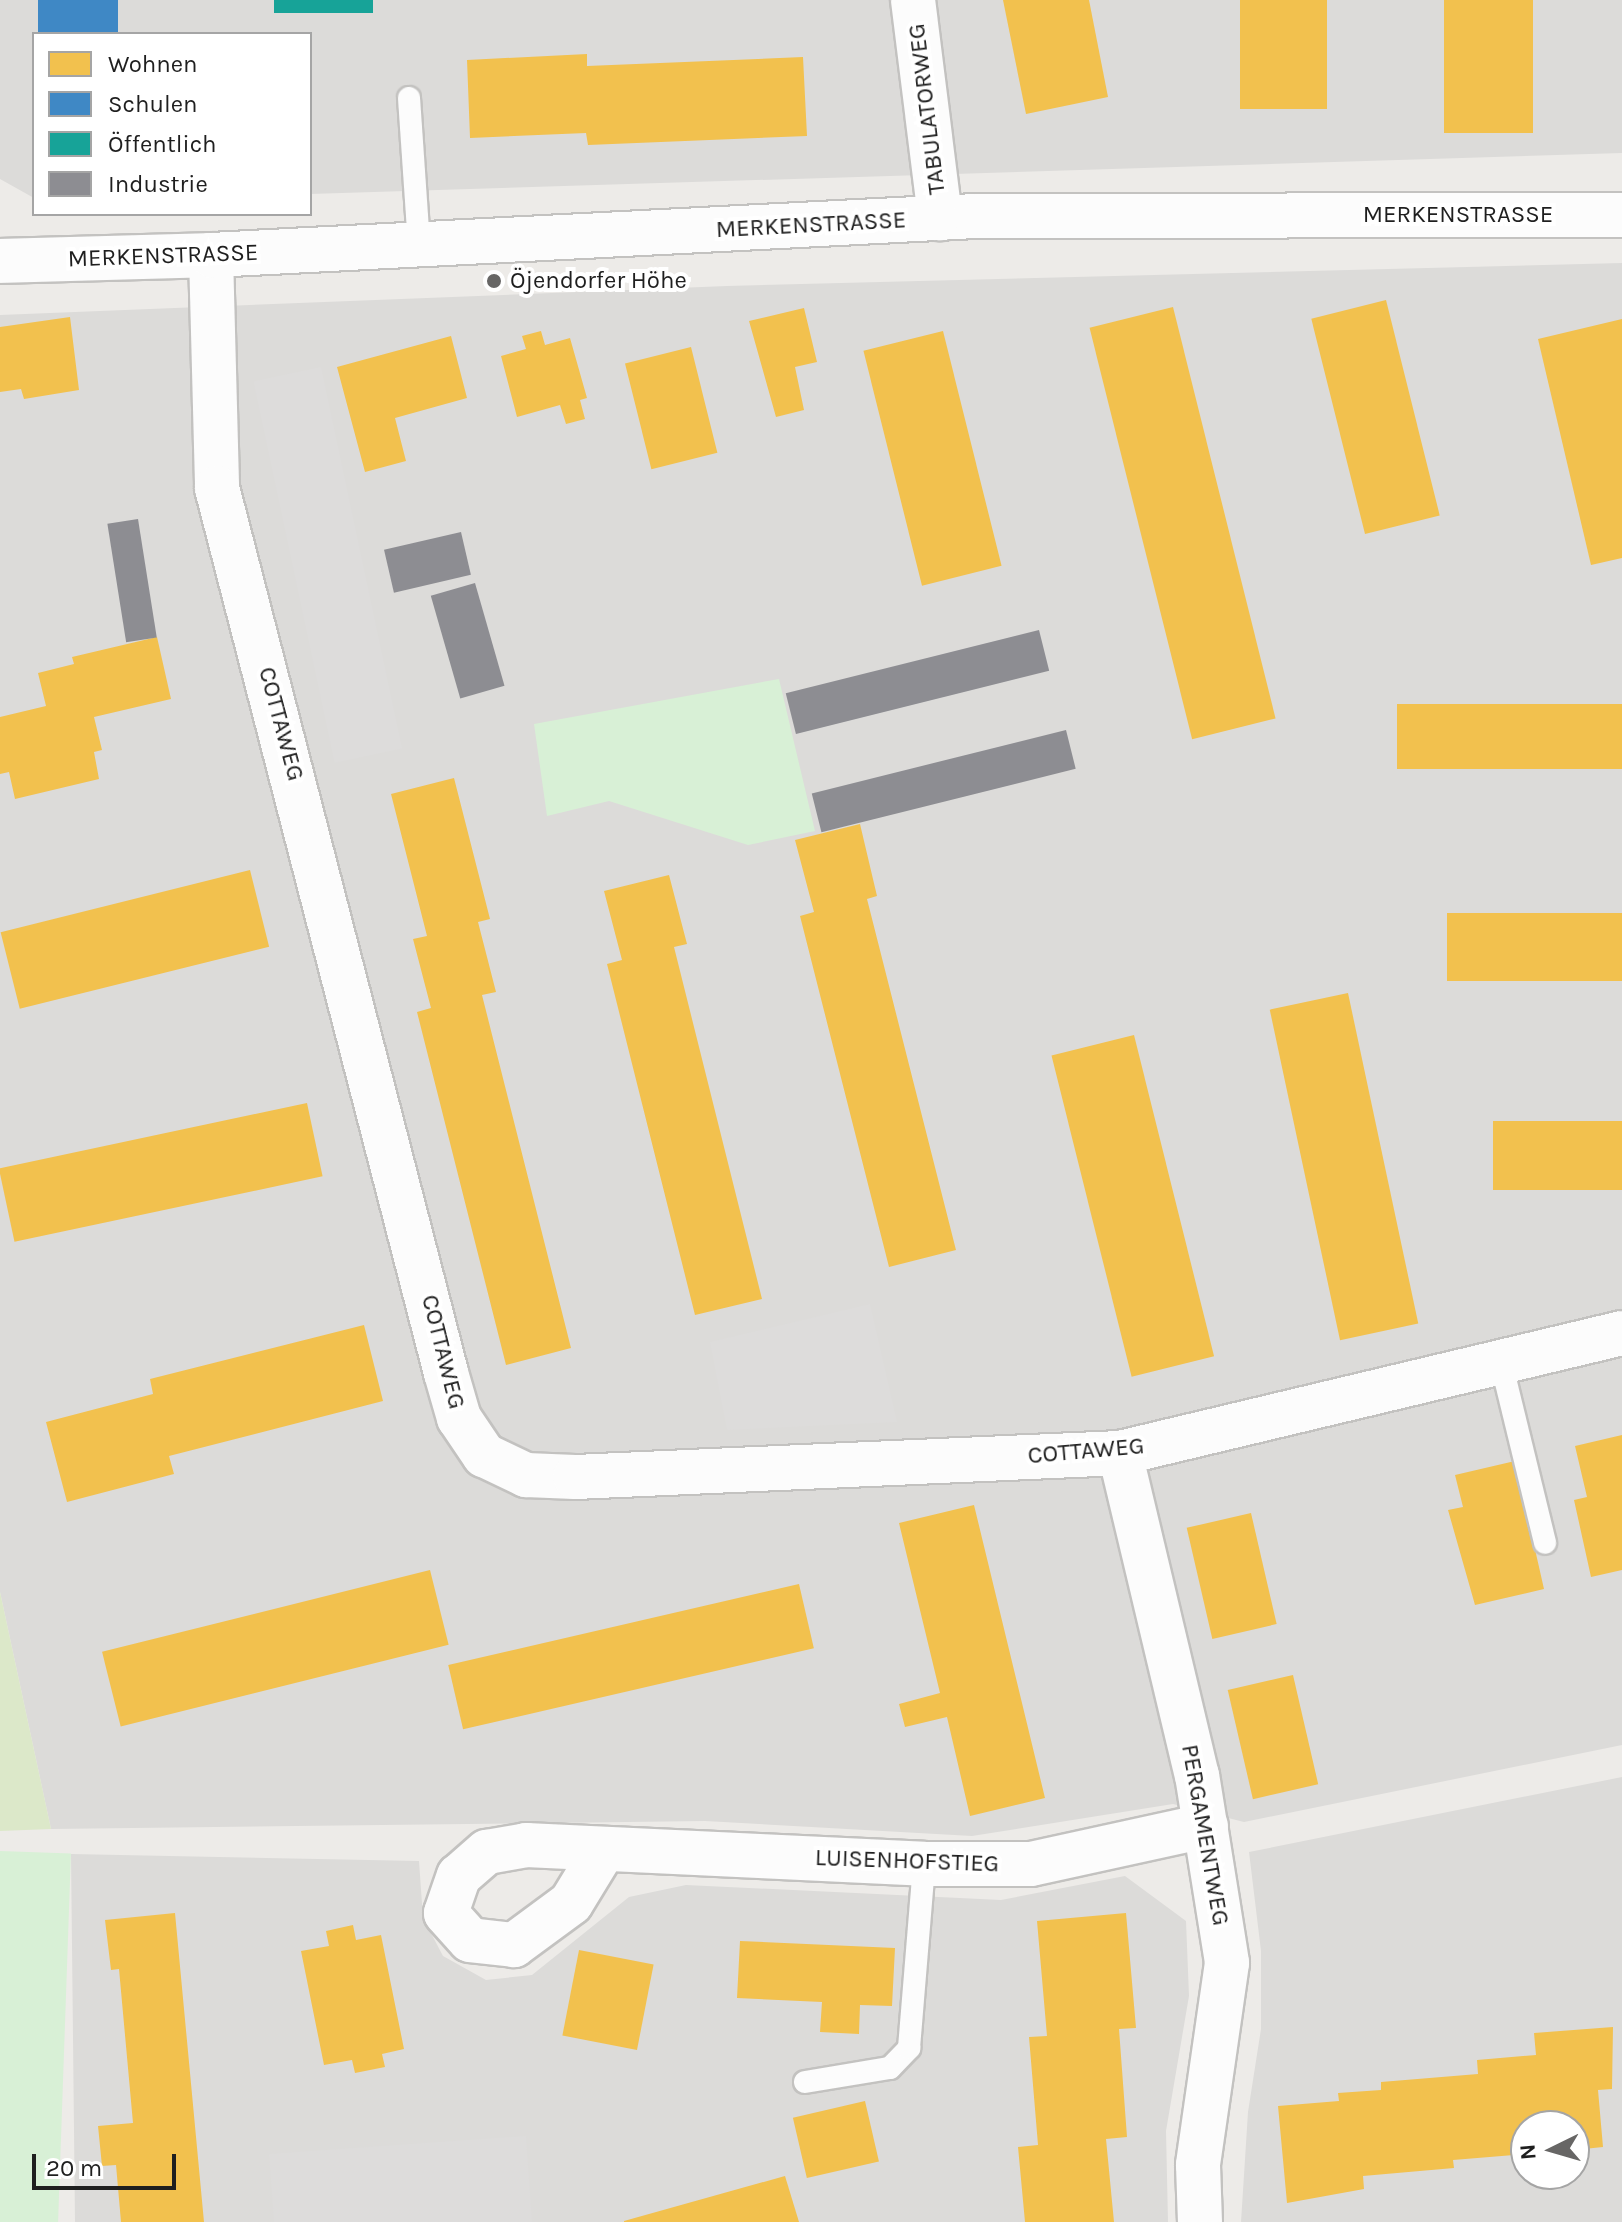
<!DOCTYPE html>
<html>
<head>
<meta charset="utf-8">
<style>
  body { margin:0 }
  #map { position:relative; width:1622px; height:2222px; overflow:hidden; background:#edebe8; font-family:Karla,sans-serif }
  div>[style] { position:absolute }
  .residential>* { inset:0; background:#dcdbd9 }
  .grass>* { inset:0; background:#dce8c9 }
  .park>* { inset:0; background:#d8f0d6; transform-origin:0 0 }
  .parking>* { inset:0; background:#dddcdb; transform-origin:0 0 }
  .homes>* { inset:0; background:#f2c14e; transform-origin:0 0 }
  .schools>* { inset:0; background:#3f88c5; transform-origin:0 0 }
  .public>* { inset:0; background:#17a398; transform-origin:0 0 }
  .industry>* { inset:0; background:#8d8d92; transform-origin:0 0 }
  .roads { filter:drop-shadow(2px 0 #c3c2c0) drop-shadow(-2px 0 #c3c2c0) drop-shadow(0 2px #c3c2c0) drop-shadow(0 -2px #c3c2c0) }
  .service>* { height:22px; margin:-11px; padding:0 11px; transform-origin:11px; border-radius:11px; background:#fcfcfc }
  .minor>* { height:44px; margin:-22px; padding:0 22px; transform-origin:22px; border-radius:22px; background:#fcfcfc }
  .dots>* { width:22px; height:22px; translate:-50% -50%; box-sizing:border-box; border:4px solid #fff; border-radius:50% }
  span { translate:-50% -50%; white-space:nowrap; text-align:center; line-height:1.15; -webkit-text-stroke:8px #fff; paint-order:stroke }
  .street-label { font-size:24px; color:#1f1f1f }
  .poi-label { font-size:24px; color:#1f1f1f }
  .left { translate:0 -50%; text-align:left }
  .legend { position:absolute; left:32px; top:32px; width:280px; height:184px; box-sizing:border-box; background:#fff; border:2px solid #a5a5a5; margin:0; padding:10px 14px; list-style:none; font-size:24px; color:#1f1f1f }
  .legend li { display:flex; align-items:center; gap:16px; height:40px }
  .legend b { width:40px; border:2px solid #a5a5a5 }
  .north { position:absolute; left:1510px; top:2110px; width:80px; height:80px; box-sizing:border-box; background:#fff; border:2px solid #a5a5a5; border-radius:50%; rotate:265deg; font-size:22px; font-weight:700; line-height:32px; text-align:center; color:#1f1f1f }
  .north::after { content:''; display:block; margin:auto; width:28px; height:36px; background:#676665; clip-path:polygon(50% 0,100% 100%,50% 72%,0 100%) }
  .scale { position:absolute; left:32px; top:2154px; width:144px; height:36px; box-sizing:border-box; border:4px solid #1f1f1f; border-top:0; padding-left:10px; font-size:24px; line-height:28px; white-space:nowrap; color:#1f1f1f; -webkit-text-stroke:6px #fff; paint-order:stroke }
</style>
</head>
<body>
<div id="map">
  <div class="residential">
    <i style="clip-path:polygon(0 0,1622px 0,1622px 153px,310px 194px,310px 34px,34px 34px,34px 198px,0 179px)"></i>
    <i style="clip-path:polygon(1622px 263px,1622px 1745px,1244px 1822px,1173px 1804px,972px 1836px,705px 1821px,51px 1829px,0 1592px,0 315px,727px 286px)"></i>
    <i style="clip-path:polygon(evenodd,1622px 1777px,1622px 2222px,1241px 2222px,1248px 2112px,1261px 2029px,1261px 1951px,1249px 1852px,1622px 1777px,1526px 2126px,1574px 2126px,1574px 2174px,1526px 2174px,1526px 2126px)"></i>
    <i style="clip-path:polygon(71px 1854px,419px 1861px,423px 1918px,443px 1956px,486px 1980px,532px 1975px,629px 1897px,686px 1885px,1001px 1900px,1125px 1876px,1186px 1921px,1189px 1996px,1166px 2131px,1168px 2222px,75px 2222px)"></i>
  </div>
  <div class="grass">
    <i style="clip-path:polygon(0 1592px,51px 1829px,0 1831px)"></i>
  </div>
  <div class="park">
    <i style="clip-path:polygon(779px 679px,815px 831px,748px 845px,609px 801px,547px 816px,534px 724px)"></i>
    <i style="left:0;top:1851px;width:71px;height:371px;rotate:2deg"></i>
  </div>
  <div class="parking">
    <i style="left:321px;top:367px;width:390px;height:69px;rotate:78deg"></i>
    <i style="clip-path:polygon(870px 1304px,897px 1422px,727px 1430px,710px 1342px)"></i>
    <i style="clip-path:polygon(526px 2136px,532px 2222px,274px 2222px,269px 2154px)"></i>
  </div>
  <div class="homes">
    <i style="clip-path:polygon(1003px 0,1089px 0,1108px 97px,1026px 114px)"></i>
    <i style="left:1240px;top:0;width:87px;height:109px"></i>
    <i style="left:1444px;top:0;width:89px;height:133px"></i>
    <i style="clip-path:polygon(587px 54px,587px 66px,803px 57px,807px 136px,588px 145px,586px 133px,470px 138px,467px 60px)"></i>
    <i style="left:1386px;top:300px;width:222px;height:77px;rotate:76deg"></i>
    <i style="left:1173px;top:307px;width:424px;height:86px;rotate:76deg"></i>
    <i style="clip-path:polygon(804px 308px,817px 362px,795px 367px,804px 410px,776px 417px,749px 321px)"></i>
    <i style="clip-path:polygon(70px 317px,79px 390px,24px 399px,21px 389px,0 392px,0 327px)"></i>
    <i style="clip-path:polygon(1622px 319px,1622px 558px,1591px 565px,1538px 339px)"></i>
    <i style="clip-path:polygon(541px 331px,545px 345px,570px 338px,587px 398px,580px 400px,585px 419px,566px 424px,560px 405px,517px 417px,501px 356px,526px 349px,522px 336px)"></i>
    <i style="left:943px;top:331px;width:242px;height:82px;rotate:76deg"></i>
    <i style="clip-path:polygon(451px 336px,467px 398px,395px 418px,406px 461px,365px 472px,337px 367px)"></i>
    <i style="left:691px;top:347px;width:109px;height:68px;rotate:76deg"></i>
    <i style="clip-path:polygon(157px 637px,171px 699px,94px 717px,102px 750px,94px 752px,99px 779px,15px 799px,9px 772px,0 774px,0 717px,46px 706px,38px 673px,74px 664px,72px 657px)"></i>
    <i style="left:1622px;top:704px;width:65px;height:225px;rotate:90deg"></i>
    <i style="clip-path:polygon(454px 778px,490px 919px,478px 922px,496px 992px,482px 995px,571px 1348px,506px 1365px,417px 1012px,431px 1008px,413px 939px,427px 936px,391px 794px)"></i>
    <i style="clip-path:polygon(860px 824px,877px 896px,867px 899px,956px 1250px,889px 1267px,800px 916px,814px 912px,795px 840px)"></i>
    <i style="left:250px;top:870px;width:79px;height:257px;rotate:76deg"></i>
    <i style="clip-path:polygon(669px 875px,687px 944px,674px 947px,762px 1299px,695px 1315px,607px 964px,622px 960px,604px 891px)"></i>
    <i style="left:1622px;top:913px;width:68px;height:175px;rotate:90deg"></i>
    <i style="left:1348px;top:993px;width:338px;height:80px;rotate:78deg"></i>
    <i style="left:1134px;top:1035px;width:331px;height:85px;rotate:76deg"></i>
    <i style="left:307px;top:1103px;width:75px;height:315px;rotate:78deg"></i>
    <i style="left:1622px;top:1121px;width:69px;height:129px;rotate:90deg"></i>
    <i style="clip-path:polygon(364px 1325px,383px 1401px,169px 1456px,174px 1474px,67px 1502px,46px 1422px,153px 1394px,150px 1379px)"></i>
    <i style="clip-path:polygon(1622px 1435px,1622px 1570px,1591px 1577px,1574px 1500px,1587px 1497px,1575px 1446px)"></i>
    <i style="clip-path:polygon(1515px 1461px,1544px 1589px,1475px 1605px,1448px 1510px,1463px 1507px,1455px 1475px)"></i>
    <i style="clip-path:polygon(974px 1505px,1045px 1798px,970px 1816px,947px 1717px,905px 1727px,899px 1704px,940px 1693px,899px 1523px)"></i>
    <i style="left:1251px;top:1513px;width:114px;height:66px;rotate:77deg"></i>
    <i style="left:430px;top:1570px;width:77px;height:338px;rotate:76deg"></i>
    <i style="left:799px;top:1584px;width:66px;height:360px;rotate:77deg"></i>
    <i style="left:1293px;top:1675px;width:112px;height:67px;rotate:77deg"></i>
    <i style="clip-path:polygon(175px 1913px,204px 2222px,121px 2222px,116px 2165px,102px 2166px,98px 2126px,133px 2123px,119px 1969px,111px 1970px,105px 1920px)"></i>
    <i style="clip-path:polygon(1126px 1913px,1136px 2028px,1119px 2029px,1127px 2137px,1106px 2139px,1114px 2222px,1025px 2222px,1018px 2147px,1038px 2145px,1029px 2037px,1047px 2036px,1037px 1921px)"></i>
    <i style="clip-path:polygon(353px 1925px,356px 1940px,381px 1935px,404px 2049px,382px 2054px,385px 2067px,355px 2073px,352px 2060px,324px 2065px,301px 1951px,329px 1946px,326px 1931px)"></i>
    <i style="clip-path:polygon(740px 1941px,895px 1948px,892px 2006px,860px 2005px,859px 2034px,820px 2032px,822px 2002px,737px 1998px)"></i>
    <i style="left:579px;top:1950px;width:76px;height:87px;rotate:11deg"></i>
    <i style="clip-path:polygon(1613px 2027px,1612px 2089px,1598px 2090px,1603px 2147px,1574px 2150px,1574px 2126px,1526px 2126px,1526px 2154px,1453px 2160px,1454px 2168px,1363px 2176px,1364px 2189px,1287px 2203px,1278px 2106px,1339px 2101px,1338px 2093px,1381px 2090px,1381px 2082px,1478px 2074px,1477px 2060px,1536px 2055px,1534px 2033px)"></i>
    <i style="left:865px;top:2101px;width:62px;height:74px;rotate:77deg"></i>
    <i style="clip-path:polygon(785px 2176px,799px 2222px,624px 2222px,624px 2221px)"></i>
  </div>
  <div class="schools">
    <i style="left:38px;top:0;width:80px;height:34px"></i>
  </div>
  <div class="public">
    <i style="left:274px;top:0;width:99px;height:13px"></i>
  </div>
  <div class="industry">
    <i style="left:138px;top:519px;width:120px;height:31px;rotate:81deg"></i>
    <i style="left:461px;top:532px;width:44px;height:79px;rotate:77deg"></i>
    <i style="left:475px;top:583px;width:107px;height:46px;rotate:74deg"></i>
    <i style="left:1039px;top:630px;width:42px;height:261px;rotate:76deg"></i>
    <i style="left:1066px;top:730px;width:40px;height:262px;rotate:76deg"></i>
  </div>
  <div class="roads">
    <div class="service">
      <i style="left:409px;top:98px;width:147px;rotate:86.1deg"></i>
      <i style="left:1501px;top:1362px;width:186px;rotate:76.3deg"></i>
      <i style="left:805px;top:2082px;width:86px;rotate:-9.4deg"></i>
      <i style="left:890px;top:2068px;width:28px;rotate:-46deg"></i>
      <i style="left:909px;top:2048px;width:185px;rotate:-85.3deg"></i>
    </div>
    <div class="minor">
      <i style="left:913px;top:0;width:220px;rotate:82.9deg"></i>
      <i style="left:211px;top:255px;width:233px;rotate:88.5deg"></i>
      <i style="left:217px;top:488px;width:914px;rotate:75.49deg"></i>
      <i style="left:446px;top:1373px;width:47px;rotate:73.9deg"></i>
      <i style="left:459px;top:1418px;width:45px;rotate:56deg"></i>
      <i style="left:484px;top:1455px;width:47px;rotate:25.5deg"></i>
      <i style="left:526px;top:1475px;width:49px;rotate:2.3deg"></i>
      <i style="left:575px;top:1477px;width:546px;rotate:-2.52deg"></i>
      <i style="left:1120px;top:1453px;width:516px;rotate:-13.44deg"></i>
      <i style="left:0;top:261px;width:211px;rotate:-1.6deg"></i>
      <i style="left:211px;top:255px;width:765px;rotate:-2.92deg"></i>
      <i style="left:975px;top:216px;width:647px;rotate:-0.09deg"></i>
      <i style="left:1120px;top:1453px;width:331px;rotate:76.6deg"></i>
      <i style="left:1197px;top:1775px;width:190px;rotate:80.9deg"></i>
      <i style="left:1227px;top:1963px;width:204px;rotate:98.2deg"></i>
      <i style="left:1198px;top:2165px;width:57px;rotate:88deg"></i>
      <i style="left:604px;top:1849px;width:63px;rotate:121.4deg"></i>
      <i style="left:571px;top:1903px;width:71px;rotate:143.6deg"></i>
      <i style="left:514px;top:1945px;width:44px;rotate:-173.5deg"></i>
      <i style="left:470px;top:1940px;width:36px;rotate:-132deg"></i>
      <i style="left:446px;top:1913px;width:39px;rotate:-71deg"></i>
      <i style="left:459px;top:1876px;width:37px;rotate:-41deg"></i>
      <i style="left:487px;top:1852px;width:40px;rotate:-10deg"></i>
      <i style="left:526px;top:1845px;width:398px;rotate:2.7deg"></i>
      <i style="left:924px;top:1864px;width:107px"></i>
      <i style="left:1031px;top:1864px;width:179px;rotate:-12.3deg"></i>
    </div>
  </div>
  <div class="dots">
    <i style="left:494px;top:281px;background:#676665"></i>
  </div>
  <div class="street-label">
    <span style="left:927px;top:109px;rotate:-97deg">TABULATORWEG</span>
    <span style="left:1458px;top:215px">MERKENSTRASSE</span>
    <span style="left:811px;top:225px;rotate:-3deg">MERKENSTRASSE</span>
    <span style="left:163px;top:256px;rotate:-2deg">MERKENSTRASSE</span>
    <span style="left:281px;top:724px;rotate:75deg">COTTAWEG</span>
    <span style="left:443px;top:1352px;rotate:76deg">COTTAWEG</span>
    <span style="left:1086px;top:1451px;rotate:-5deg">COTTAWEG</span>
    <span style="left:1205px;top:1835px;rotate:80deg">PERGAMENTWEG</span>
    <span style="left:907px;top:1861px;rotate:2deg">LUISENHOFSTIEG</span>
  </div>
  <div class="poi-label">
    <span class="left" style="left:510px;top:281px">Öjendorfer Höhe</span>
  </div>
  <ul class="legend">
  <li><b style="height:22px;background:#f2c14e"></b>Wohnen</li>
  <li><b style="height:22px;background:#3f88c5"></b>Schulen</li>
  <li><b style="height:22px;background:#17a398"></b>Öffentlich</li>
  <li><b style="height:22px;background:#8d8d92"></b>Industrie</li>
  </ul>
  <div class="north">N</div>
  <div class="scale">20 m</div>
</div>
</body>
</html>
